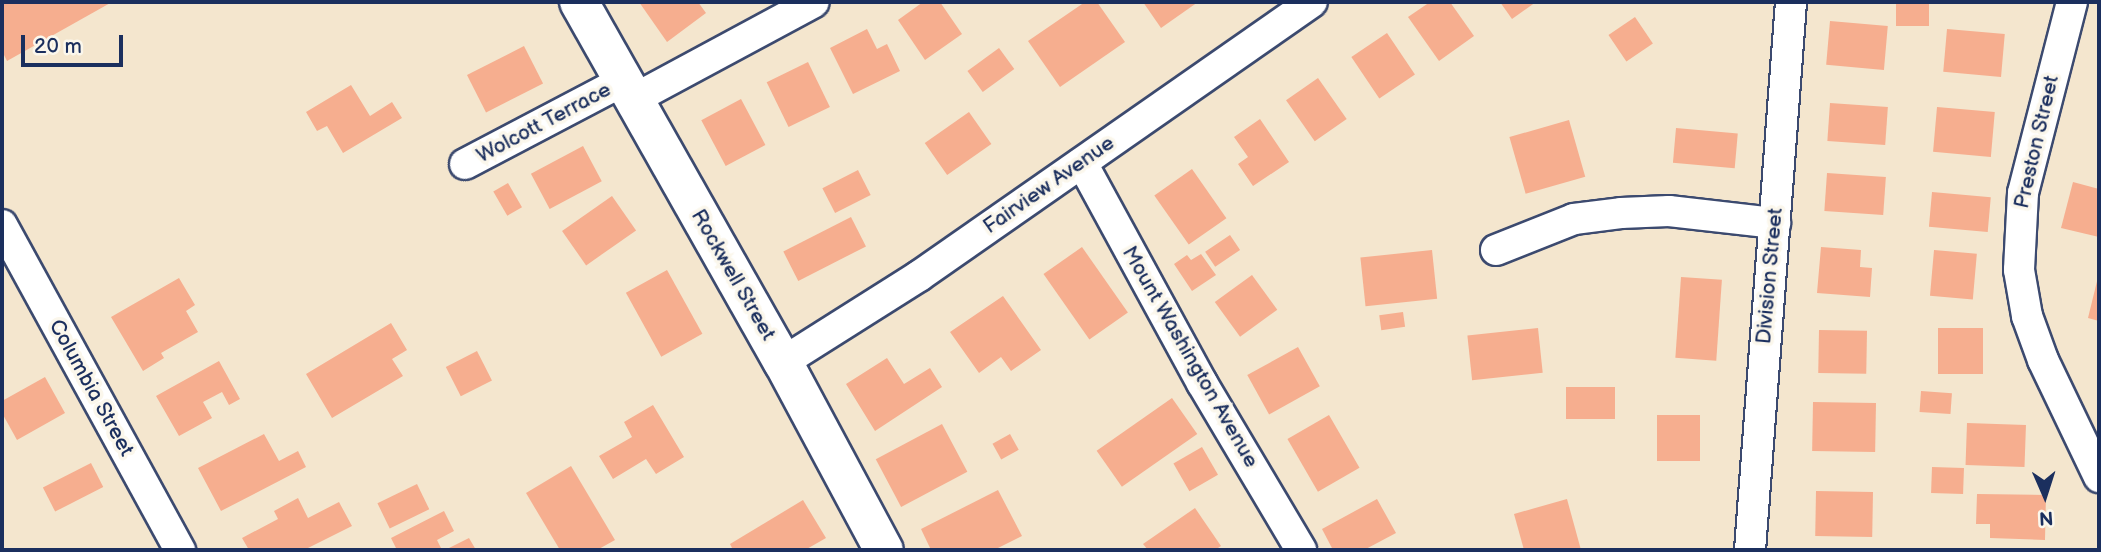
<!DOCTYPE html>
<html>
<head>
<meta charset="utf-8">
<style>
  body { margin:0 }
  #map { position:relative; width:2101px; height:552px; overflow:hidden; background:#f4e6ce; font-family:"Balsamiq Sans",sans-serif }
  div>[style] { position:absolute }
  .building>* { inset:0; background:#f6ae8f; transform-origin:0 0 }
  .roads { filter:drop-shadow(2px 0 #3c4a6f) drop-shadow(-2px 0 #3c4a6f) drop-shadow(0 2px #3c4a6f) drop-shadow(0 -2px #3c4a6f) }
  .street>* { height:30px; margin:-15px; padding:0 15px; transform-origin:15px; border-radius:15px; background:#fff }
  .secondary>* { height:38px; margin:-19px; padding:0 19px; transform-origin:19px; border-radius:19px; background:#fff }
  span { translate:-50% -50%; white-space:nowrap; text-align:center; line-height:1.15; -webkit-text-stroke:7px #fbf7ec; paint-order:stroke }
  .street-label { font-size:21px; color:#1b2f5e }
  .frame { position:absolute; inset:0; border:4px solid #1b2f5e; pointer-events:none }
  .north { position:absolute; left:2010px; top:461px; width:70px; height:70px; -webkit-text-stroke:5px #fbf7ec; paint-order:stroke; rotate:177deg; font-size:19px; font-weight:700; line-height:28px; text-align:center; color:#1b2f5e }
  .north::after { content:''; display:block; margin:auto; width:24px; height:32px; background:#1b2f5e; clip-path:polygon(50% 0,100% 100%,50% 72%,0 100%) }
  .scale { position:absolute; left:21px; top:35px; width:102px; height:32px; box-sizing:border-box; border:4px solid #1b2f5e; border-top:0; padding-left:9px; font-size:21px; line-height:24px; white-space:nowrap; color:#1b2f5e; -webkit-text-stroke:5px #fbf7ec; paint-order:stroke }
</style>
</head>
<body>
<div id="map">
  <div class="building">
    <i style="clip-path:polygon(2px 2px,112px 2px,7px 61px,2px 51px)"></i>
    <i style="clip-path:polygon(639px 2px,698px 2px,706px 13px,667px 42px)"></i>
    <i style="clip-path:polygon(923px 2px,940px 2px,962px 34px,925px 60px,898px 20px)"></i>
    <i style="clip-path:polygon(1085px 2px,1097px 2px,1125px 42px,1060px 87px,1028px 41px)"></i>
    <i style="clip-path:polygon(1143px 2px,1198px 2px,1161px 28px)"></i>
    <i style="clip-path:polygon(1430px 2px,1450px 2px,1474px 36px,1439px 61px,1408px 17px)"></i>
    <i style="clip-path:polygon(1500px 2px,1536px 2px,1512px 19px)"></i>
    <i style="left:1896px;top:2px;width:33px;height:24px"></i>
    <i style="left:1635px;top:17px;width:32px;height:32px;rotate:56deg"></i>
    <i style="left:1830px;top:21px;width:58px;height:44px;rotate:5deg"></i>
    <i style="clip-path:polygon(867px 29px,877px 49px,887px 44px,900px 71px,853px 94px,830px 48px)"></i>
    <i style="left:1947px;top:29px;width:58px;height:43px;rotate:5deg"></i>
    <i style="left:1387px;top:33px;width:50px;height:43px;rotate:56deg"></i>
    <i style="left:524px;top:46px;width:42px;height:64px;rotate:63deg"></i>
    <i style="left:999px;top:48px;width:26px;height:39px;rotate:54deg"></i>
    <i style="left:808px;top:62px;width:50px;height:46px;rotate:64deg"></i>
    <i style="left:1318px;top:78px;width:50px;height:39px;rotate:55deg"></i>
    <i style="clip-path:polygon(351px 85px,370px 116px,392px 102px,402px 118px,343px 153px,327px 126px,317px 131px,306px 112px)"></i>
    <i style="left:741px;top:99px;width:52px;height:45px;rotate:62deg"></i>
    <i style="left:1830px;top:103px;width:58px;height:38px;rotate:4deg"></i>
    <i style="left:1937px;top:107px;width:58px;height:45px;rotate:5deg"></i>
    <i style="left:969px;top:112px;width:39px;height:54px;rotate:55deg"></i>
    <i style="clip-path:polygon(1260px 119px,1289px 162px,1253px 186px,1238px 164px,1248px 157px,1234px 137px)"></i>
    <i style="left:1569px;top:120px;width:59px;height:62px;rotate:74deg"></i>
    <i style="left:1676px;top:128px;width:62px;height:35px;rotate:5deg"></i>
    <i style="left:583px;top:146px;width:40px;height:59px;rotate:62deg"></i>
    <i style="left:1192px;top:169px;width:60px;height:46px;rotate:55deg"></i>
    <i style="left:858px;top:170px;width:28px;height:40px;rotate:63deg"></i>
    <i style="left:1827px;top:173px;width:59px;height:38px;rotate:4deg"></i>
    <i style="clip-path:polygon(2073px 182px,2099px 189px,2099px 237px,2061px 228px)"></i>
    <i style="left:508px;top:183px;width:28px;height:17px;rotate:60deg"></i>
    <i style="left:1932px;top:192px;width:59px;height:35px;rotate:5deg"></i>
    <i style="left:612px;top:196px;width:42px;height:61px;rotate:55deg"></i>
    <i style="left:851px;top:217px;width:33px;height:76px;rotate:63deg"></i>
    <i style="left:1230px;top:235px;width:18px;height:30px;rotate:56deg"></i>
    <i style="left:1082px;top:247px;width:80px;height:47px;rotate:55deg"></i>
    <i style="clip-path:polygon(1821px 247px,1861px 250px,1860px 267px,1872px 268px,1870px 297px,1817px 293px)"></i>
    <i style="left:1432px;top:250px;width:49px;height:72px;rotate:84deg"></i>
    <i style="left:1934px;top:250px;width:43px;height:46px;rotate:5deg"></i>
    <i style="clip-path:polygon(1201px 254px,1216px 275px,1192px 291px,1174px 264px,1187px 255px,1191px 260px)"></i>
    <i style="left:667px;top:270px;width:73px;height:47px;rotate:61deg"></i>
    <i style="clip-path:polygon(2099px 273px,2099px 321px,2088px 318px)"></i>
    <i style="left:1252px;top:275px;width:43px;height:46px;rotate:54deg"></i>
    <i style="left:1681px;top:277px;width:41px;height:81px;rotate:4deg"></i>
    <i style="clip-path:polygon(179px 278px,195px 305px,186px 311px,198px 332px,161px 353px,164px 358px,143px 371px,111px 317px)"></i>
    <i style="clip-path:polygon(1003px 296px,1041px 350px,1011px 371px,1001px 357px,979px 373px,950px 332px)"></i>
    <i style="left:1403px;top:312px;width:15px;height:24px;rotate:82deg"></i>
    <i style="clip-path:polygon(391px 323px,407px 350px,392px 359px,403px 376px,332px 418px,306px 374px)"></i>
    <i style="left:1538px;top:328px;width:45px;height:71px;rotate:84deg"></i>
    <i style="left:1938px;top:328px;width:45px;height:46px"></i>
    <i style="left:1819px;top:330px;width:48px;height:43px;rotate:1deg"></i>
    <i style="left:1298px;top:347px;width:45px;height:58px;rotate:61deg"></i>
    <i style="left:477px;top:351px;width:33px;height:35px;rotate:63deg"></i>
    <i style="clip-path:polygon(887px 358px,904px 384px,930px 368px,942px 387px,875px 431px,846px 384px)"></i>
    <i style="clip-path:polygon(219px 361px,240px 399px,229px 405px,222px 392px,203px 402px,212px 418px,179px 436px,156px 396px)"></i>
    <i style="clip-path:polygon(45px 377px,65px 413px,17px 440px,2px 413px,2px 401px)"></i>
    <i style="left:1615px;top:387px;width:32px;height:49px;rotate:90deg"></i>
    <i style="left:1921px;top:391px;width:31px;height:21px;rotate:4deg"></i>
    <i style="left:1172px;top:398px;width:44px;height:92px;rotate:55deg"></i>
    <i style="left:1813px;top:402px;width:63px;height:49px;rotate:1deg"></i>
    <i style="clip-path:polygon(653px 405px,684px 457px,656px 474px,646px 459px,613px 479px,599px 456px,632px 437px,624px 422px)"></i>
    <i style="left:1329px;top:415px;width:61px;height:48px;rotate:60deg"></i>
    <i style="left:1700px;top:415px;width:46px;height:43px;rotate:90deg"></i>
    <i style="left:1967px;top:423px;width:59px;height:42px;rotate:2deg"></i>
    <i style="left:942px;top:424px;width:54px;height:75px;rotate:62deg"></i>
    <i style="clip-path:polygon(264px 434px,279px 461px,298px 451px,306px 467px,221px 511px,198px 468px)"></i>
    <i style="left:1010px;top:434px;width:18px;height:20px;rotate:61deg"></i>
    <i style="left:1202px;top:447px;width:32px;height:33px;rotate:60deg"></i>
    <i style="left:91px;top:463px;width:27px;height:54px;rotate:63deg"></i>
    <i style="clip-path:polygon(571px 466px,615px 540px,597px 550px,560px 550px,526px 493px)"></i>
    <i style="left:1932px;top:467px;width:32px;height:26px;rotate:2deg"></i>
    <i style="left:417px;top:484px;width:28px;height:44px;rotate:64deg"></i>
    <i style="clip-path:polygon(998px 490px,1022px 536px,994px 550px,931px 550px,921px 529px)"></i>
    <i style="left:1816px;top:491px;width:57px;height:45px;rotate:1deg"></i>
    <i style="clip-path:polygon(1977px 494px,2046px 495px,2045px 540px,1990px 538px,1990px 524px,1976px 524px)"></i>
    <i style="clip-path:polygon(298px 498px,308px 518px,339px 502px,352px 526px,304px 550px,249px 550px,242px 538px,278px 519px,274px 511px)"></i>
    <i style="clip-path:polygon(1377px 499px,1396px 533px,1364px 550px,1333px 550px,1322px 529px)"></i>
    <i style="clip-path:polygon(1567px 499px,1581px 550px,1524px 550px,1514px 514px)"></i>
    <i style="clip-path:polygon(803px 500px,826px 538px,805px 550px,733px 550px,730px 544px)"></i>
    <i style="clip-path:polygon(1195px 508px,1221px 546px,1215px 550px,1148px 550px,1143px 544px)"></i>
    <i style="clip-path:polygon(444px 511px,454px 531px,437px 540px,442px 550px,397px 550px,391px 538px)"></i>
    <i style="clip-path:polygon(469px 538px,476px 550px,445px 550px)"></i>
  </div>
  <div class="roads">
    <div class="street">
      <i style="left:2072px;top:2px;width:197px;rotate:104.4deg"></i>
      <i style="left:2023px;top:193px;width:77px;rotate:93deg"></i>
      <i style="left:2019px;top:270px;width:47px;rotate:80.1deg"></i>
      <i style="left:2027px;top:316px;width:47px;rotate:70deg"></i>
      <i style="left:2043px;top:360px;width:130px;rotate:64.4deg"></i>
      <i style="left:634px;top:99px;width:204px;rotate:-28.3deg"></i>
      <i style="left:1082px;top:163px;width:251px;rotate:61.4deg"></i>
      <i style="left:1202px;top:383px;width:194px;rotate:59.3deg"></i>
      <i style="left:465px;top:164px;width:178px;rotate:-27.7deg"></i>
      <i style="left:2px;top:225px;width:371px;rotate:61.3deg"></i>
      <i style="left:1496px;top:250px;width:84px;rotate:-21.7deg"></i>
      <i style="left:1574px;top:219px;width:47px;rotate:-7.3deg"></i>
      <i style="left:1621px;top:213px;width:48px;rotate:-2.4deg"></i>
      <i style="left:1669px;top:211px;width:107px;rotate:6.5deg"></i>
      <i style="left:783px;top:362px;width:161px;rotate:-32.3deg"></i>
      <i style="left:919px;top:276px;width:479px;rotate:-34.9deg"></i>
      <i style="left:1750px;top:550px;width:550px;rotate:-85.72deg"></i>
    </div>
    <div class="secondary">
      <i style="left:579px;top:2px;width:414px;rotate:60.5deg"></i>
      <i style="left:783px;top:362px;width:213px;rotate:61.8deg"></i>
    </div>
  </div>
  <div class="street-label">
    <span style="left:544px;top:123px;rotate:-28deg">Wolcott Terrace</span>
    <span style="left:2037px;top:142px;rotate:-77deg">Preston Street</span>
    <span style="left:1049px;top:185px;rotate:-35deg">Fairview Avenue</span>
    <span style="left:733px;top:275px;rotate:60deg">Rockwell Street</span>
    <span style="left:1770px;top:276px;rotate:-85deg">Division Street</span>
    <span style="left:1190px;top:357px;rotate:60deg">Mount Washington Avenue</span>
    <span style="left:91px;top:388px;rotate:61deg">Columbia Street</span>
  </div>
  <div class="frame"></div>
  <div class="north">N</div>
  <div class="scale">20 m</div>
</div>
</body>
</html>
